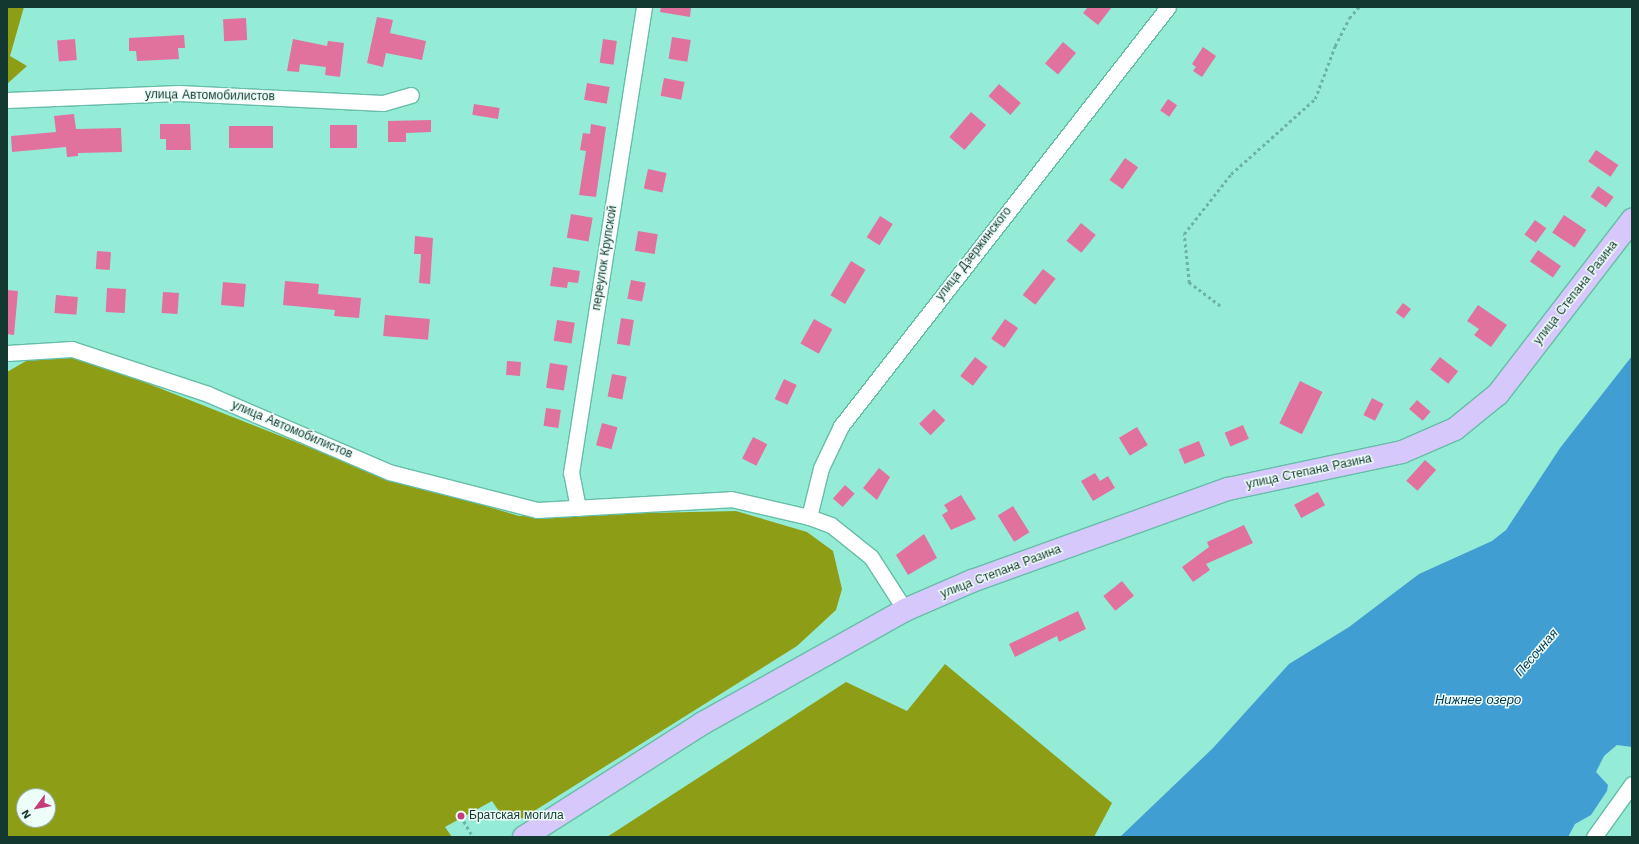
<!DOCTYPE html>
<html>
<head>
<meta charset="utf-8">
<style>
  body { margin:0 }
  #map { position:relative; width:1639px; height:844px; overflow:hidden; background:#95ecd6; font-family:"Work Sans",sans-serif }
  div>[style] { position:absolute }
  .forest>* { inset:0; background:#8e9d16 }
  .water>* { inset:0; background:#409ed3 }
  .building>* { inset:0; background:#e1729e; transform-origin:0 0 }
  .path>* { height:2.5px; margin-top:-1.25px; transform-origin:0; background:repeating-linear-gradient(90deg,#6cb3a1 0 3px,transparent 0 6px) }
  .roads { filter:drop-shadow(1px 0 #66bda8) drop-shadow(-1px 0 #66bda8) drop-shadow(0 1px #66bda8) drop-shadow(0 -1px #66bda8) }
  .minor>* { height:15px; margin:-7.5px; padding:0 7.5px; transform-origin:7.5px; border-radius:7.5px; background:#fff }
  .primary>* { height:22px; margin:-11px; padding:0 11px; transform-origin:11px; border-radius:11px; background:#d7c8fc }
  .dots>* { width:11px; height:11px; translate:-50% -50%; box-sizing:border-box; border:2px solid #edfdf8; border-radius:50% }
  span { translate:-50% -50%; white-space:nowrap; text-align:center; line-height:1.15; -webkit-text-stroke:3px #edfdf8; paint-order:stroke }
  .street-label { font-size:12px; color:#133830 }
  .poi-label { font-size:12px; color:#133830 }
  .left { translate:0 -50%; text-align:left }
  .water-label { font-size:13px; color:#003953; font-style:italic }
  .frame { position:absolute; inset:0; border:8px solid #133830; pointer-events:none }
  .north { position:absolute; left:16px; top:788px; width:40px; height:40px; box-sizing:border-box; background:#edfdf8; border:1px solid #96aea8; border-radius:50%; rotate:238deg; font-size:11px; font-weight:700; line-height:16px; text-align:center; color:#133830 }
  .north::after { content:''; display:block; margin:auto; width:14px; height:18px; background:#c43c7a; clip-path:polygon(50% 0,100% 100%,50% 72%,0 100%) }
</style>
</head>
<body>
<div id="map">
  <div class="forest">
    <i style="clip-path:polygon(7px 7px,24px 7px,10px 56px,27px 66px,7px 84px)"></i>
    <i style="clip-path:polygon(evenodd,73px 354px,372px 472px,519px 516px,736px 511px,807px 532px,833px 551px,842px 589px,836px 610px,797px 646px,523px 818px,505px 820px,492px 801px,445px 827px,452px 837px,7px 837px,7px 372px,33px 357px,73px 354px,24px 796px,48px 796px,48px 820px,24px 820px,24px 796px)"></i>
    <i style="clip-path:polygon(945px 664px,1112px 803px,1094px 837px,607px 837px,846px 682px,907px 711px)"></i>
  </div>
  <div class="water">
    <i style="clip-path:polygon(1632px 356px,1632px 747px,1617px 745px,1604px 756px,1596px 772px,1608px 785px,1607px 791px,1591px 815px,1575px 824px,1568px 837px,1120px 837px,1213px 748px,1289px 664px,1349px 627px,1419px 574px,1492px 541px,1506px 530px,1560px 448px)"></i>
  </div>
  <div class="building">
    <i style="clip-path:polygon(661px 7px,691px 7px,690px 17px,660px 12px)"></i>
    <i style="clip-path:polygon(1088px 7px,1112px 7px,1098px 25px,1083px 13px)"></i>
    <i style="clip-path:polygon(377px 17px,393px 20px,390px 33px,426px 41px,422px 60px,386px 53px,383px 67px,367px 63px)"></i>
    <i style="left:246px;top:18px;width:22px;height:23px;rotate:87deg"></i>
    <i style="clip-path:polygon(184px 35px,185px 48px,178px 48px,179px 59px,137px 61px,136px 51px,129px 51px,129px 38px)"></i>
    <i style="left:672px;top:37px;width:19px;height:22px;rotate:9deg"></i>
    <i style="left:75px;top:39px;width:21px;height:18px;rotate:85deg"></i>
    <i style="clip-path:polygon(293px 39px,327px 46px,328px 41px,344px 43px,340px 77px,325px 75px,326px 67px,300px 64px,299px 72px,287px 71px)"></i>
    <i style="left:603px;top:39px;width:14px;height:24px;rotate:8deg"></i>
    <i style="left:1063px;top:42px;width:17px;height:28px;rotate:40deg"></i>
    <i style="clip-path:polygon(1203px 47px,1216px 56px,1202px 77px,1193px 71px,1196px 67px,1192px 64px)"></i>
    <i style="left:664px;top:78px;width:21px;height:18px;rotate:11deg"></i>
    <i style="left:587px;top:83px;width:23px;height:17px;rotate:10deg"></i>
    <i style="left:999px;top:84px;width:29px;height:16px;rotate:41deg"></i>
    <i style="left:1168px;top:99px;width:11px;height:14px;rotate:34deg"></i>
    <i style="left:474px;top:104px;width:26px;height:11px;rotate:9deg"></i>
    <i style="left:971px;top:112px;width:20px;height:33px;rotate:41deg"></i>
    <i style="clip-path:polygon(74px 114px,76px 129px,121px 128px,122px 152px,78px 153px,78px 156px,67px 157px,66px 147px,12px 152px,11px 136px,56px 132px,54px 116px)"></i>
    <i style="clip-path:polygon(431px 120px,431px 132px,406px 133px,406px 142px,388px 142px,388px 121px)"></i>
    <i style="clip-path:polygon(160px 124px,190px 124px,191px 150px,166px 150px,166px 139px,160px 139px)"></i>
    <i style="clip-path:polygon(591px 124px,606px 127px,596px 197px,579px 195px,586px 151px,580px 150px,583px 133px,590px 134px)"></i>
    <i style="left:330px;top:125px;width:27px;height:23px"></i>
    <i style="left:229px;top:126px;width:44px;height:22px"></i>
    <i style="left:1596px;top:150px;width:27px;height:14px;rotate:34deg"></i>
    <i style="left:1125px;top:158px;width:16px;height:27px;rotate:35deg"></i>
    <i style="left:648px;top:169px;width:19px;height:20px;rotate:12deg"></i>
    <i style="left:1598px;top:186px;width:19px;height:13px;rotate:35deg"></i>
    <i style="left:571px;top:214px;width:22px;height:24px;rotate:10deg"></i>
    <i style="left:1564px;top:215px;width:27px;height:21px;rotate:34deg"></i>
    <i style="left:880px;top:216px;width:15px;height:25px;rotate:32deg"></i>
    <i style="left:1535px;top:220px;width:14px;height:18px;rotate:36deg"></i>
    <i style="left:1081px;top:223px;width:19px;height:23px;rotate:39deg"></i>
    <i style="left:638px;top:231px;width:20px;height:20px;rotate:9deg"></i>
    <i style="clip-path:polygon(415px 236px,433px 238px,430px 284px,419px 283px,421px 254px,414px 254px)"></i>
    <i style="left:1538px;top:250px;width:28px;height:14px;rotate:35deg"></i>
    <i style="left:97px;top:251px;width:14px;height:18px;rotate:4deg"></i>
    <i style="left:851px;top:261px;width:17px;height:40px;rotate:31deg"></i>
    <i style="clip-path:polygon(553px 267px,580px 271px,578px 283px,568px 282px,567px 288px,550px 286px)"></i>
    <i style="left:1043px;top:269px;width:16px;height:33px;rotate:38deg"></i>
    <i style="left:631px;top:280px;width:15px;height:19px;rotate:11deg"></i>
    <i style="clip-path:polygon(285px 281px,319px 284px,318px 294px,361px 298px,359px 318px,334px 316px,335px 310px,283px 305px)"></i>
    <i style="left:223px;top:282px;width:23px;height:23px;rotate:5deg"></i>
    <i style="left:107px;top:288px;width:19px;height:24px;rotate:3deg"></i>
    <i style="clip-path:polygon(7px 290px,18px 291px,14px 335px,7px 334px)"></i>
    <i style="left:163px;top:292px;width:16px;height:21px;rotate:4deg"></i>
    <i style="left:56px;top:295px;width:22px;height:18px;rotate:5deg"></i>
    <i style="left:1403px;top:303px;width:10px;height:12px;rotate:37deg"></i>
    <i style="clip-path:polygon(1478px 305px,1507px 325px,1491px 347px,1474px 335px,1479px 329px,1467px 321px)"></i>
    <i style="left:385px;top:315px;width:45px;height:21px;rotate:5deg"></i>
    <i style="left:621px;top:318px;width:13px;height:26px;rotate:9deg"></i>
    <i style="left:814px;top:319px;width:21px;height:28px;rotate:29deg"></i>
    <i style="left:1005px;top:319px;width:16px;height:24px;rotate:35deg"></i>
    <i style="left:557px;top:320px;width:18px;height:21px;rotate:9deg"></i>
    <i style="left:975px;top:357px;width:16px;height:24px;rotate:38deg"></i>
    <i style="left:1440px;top:357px;width:23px;height:16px;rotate:38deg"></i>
    <i style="left:507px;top:361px;width:14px;height:14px;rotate:4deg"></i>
    <i style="left:550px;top:363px;width:18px;height:25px;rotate:9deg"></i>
    <i style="left:612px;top:374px;width:15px;height:23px;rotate:11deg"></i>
    <i style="left:784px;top:379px;width:14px;height:22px;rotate:25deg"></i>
    <i style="left:1300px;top:381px;width:25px;height:47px;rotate:26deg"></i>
    <i style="left:1372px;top:398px;width:13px;height:19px;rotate:27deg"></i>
    <i style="left:1417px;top:400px;width:18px;height:12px;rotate:41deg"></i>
    <i style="left:546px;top:408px;width:15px;height:18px;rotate:8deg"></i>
    <i style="left:934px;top:409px;width:16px;height:21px;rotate:45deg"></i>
    <i style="left:602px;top:423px;width:16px;height:23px;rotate:15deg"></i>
    <i style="left:1243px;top:425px;width:15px;height:20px;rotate:67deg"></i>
    <i style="left:1137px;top:427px;width:21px;height:21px;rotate:59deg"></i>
    <i style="left:753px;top:437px;width:16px;height:24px;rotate:27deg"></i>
    <i style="left:1199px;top:441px;width:16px;height:22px;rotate:68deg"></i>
    <i style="left:1425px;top:460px;width:15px;height:28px;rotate:42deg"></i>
    <i style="clip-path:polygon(879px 468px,890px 477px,877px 500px,863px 488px)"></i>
    <i style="clip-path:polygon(1095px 473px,1100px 481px,1108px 476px,1115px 488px,1093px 501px,1081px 481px)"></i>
    <i style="left:845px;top:485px;width:13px;height:18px;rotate:42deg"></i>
    <i style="left:1318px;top:492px;width:15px;height:27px;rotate:62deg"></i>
    <i style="clip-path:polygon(961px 495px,976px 519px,951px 530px,942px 515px,948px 511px,944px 505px)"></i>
    <i style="left:1013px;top:506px;width:31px;height:18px;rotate:58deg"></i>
    <i style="clip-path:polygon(1244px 525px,1253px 543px,1206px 564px,1210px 570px,1193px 582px,1182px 567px,1209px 547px,1207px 542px)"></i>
    <i style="clip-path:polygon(924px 534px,937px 558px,908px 575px,896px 555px)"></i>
    <i style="left:1122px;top:581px;width:19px;height:24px;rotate:51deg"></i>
    <i style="clip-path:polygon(1078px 611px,1086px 629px,1059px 642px,1057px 636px,1015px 657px,1009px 644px)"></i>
  </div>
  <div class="path">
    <i style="left:1220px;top:306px;width:39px;rotate:-143deg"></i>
    <i style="left:1189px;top:283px;width:49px;rotate:-95.8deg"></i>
    <i style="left:1184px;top:234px;width:76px;rotate:-51.9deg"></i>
    <i style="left:1231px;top:174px;width:113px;rotate:-41.8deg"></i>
    <i style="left:1315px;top:99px;width:57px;rotate:-69.3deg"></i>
    <i style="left:1335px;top:46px;width:31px;rotate:-63deg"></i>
    <i style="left:1349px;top:18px;width:15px;rotate:-48deg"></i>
    <i style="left:461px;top:816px;width:24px;rotate:60deg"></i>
  </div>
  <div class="roads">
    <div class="minor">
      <i style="left:7px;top:100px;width:172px;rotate:-2.3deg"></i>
      <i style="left:179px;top:93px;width:204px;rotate:2.8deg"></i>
      <i style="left:383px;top:103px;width:29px;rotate:-16deg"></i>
      <i style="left:7px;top:353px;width:65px;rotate:-3.5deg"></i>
      <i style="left:72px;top:349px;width:143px;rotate:18.3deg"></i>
      <i style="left:208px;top:394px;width:197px;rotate:23.3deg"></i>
      <i style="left:389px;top:472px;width:153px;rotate:14.4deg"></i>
      <i style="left:537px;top:510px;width:194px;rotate:-3.2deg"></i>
      <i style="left:731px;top:499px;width:80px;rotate:13deg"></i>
      <i style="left:809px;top:517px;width:23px;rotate:20deg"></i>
      <i style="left:831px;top:525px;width:51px;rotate:38.7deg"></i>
      <i style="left:871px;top:557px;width:63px;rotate:57.3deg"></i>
      <i style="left:578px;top:508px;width:36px;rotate:-101deg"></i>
      <i style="left:571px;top:473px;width:472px;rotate:-81.1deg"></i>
      <i style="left:809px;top:517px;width:50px;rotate:-76.2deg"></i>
      <i style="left:821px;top:468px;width:47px;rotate:-64.5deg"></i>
      <i style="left:841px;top:426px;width:531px;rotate:-52.03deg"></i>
      <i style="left:1594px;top:837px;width:65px;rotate:-54.4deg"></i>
    </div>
    <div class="primary">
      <i style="left:524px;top:837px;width:212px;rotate:-32.5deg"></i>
      <i style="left:703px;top:723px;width:231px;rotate:-29.2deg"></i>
      <i style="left:905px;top:610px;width:73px;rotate:-23.4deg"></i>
      <i style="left:972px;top:581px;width:272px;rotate:-19.8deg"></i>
      <i style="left:1228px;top:489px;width:178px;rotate:-12deg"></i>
      <i style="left:1402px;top:452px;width:58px;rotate:-23.5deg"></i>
      <i style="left:1455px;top:429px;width:55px;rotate:-39.1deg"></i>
      <i style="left:1498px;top:394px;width:220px;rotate:-52.4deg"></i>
    </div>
  </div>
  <div class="dots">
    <i style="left:461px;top:816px;background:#c43c7a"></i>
  </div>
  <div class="street-label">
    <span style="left:210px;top:96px;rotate:1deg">улица Автомобилистов</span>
    <span style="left:974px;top:254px;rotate:-52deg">улица Дзержинского</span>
    <span style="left:605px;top:258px;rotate:-81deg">переулок Крупской</span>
    <span style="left:1576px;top:293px;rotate:-52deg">улица Степана Разина</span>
    <span style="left:292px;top:430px;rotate:23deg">улица Автомобилистов</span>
    <span style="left:1309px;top:472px;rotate:-12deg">улица Степана Разина</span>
    <span style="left:1001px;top:572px;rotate:-21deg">улица Степана Разина</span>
  </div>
  <div class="poi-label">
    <span class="left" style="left:469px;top:816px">Братская могила</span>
  </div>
  <div class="water-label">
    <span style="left:1537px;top:653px;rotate:-49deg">Песочная</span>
    <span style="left:1478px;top:700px">Нижнее озеро</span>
  </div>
  <div class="frame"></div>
  <div class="north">N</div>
</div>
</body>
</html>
